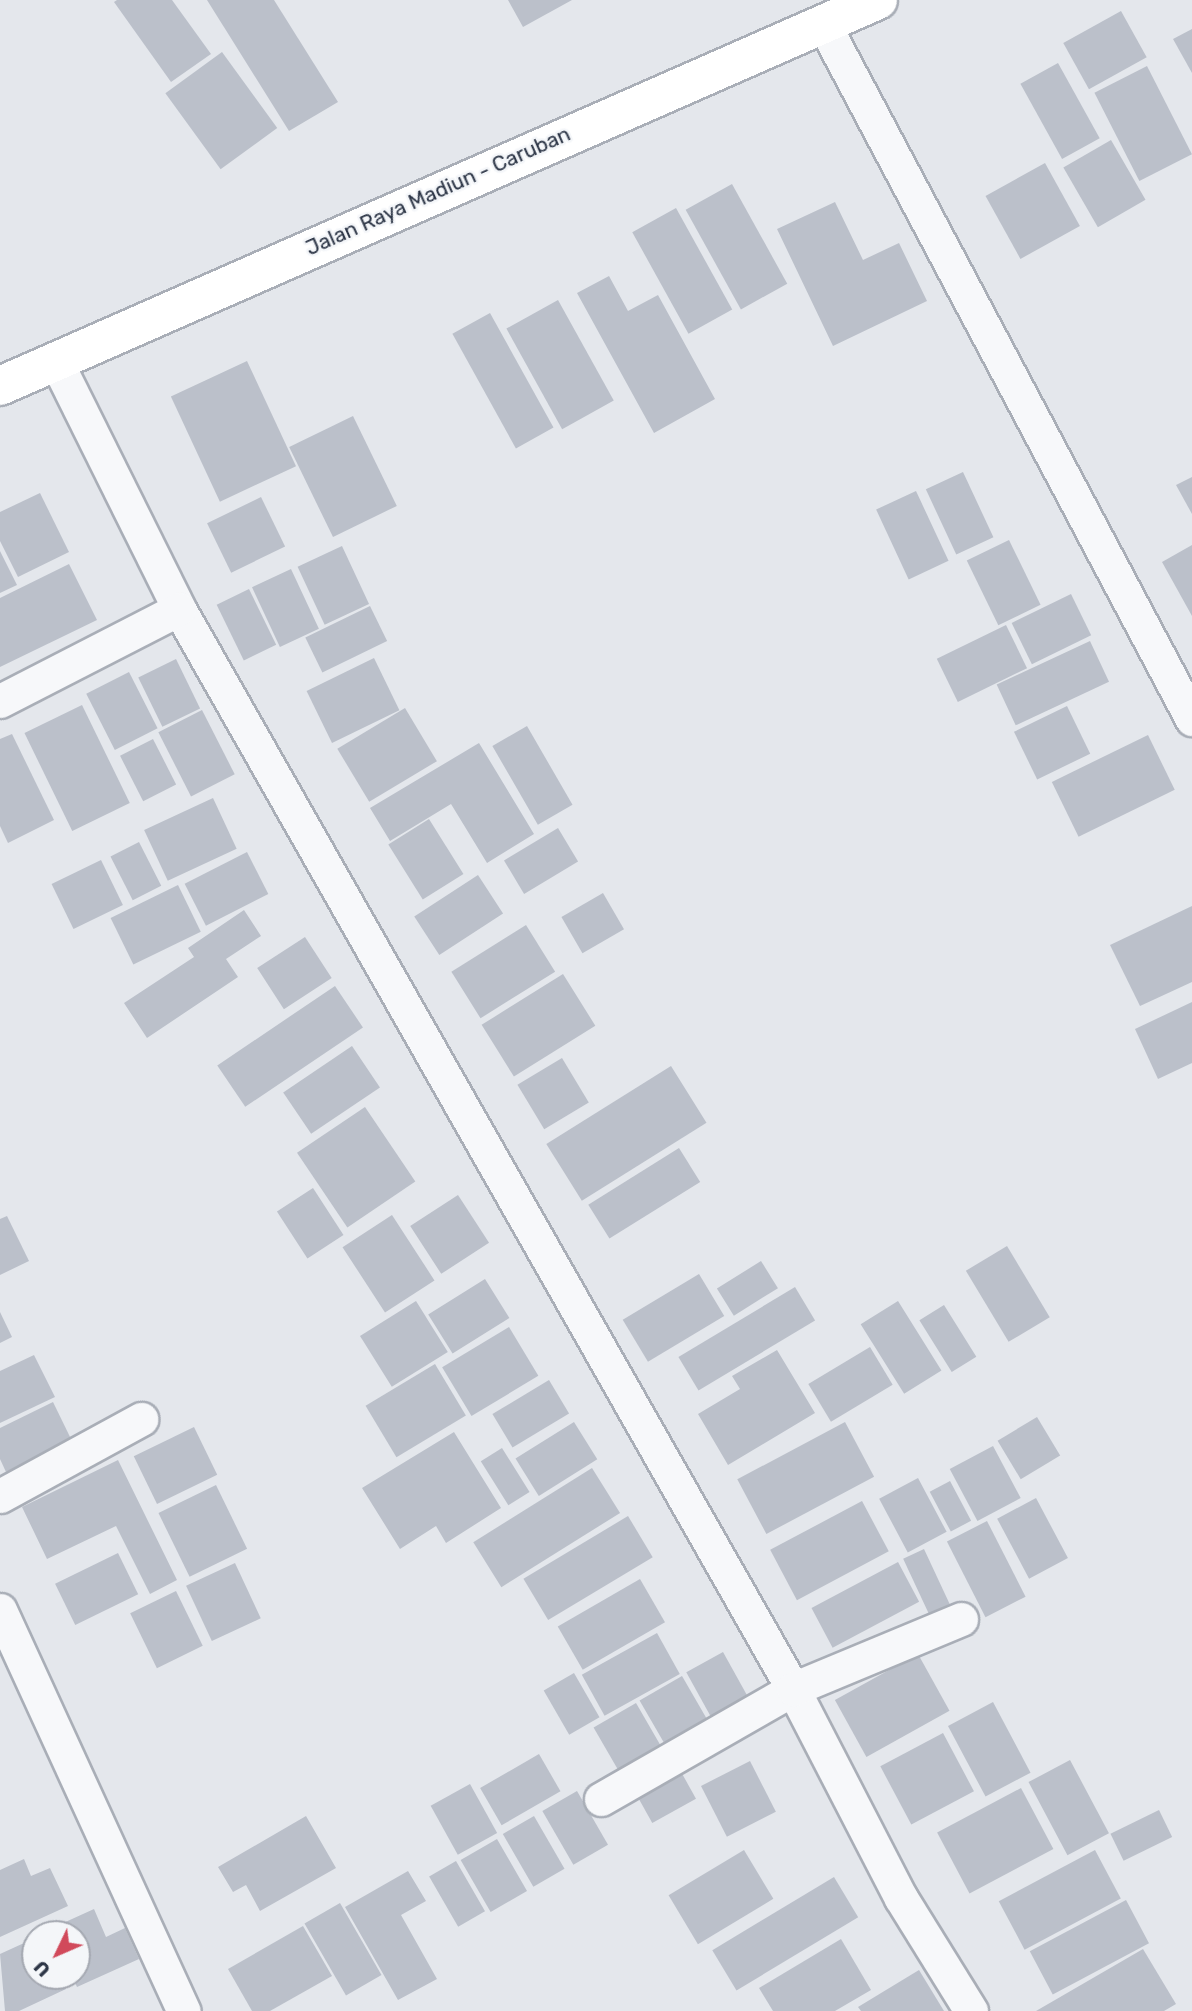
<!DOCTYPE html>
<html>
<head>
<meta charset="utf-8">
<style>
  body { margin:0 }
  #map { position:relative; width:1192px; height:2011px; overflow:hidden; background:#e4e7ec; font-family:Rubik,sans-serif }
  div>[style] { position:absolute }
  .building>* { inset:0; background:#bbc0ca; transform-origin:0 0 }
  .roads { filter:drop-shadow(2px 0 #a9aeb7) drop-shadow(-2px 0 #a9aeb7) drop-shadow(0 2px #a9aeb7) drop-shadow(0 -2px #a9aeb7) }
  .minor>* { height:33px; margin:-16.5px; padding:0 16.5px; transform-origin:16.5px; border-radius:16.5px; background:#f7f8fa }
  .trunk>* { height:38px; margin:-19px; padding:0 19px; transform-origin:19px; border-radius:19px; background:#fff }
  span { translate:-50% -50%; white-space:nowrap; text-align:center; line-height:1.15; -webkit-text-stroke:5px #f4f6f9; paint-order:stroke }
  .street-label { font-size:21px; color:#2b3445 }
  .north { position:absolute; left:21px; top:1920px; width:70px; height:70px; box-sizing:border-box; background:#f4f6f9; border:2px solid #a4a8b1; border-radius:50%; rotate:226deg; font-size:19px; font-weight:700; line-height:28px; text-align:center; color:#2b3445 }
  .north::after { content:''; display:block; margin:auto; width:24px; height:32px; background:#d1495b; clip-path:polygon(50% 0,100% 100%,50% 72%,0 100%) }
</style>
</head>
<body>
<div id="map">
  <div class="building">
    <i style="clip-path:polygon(117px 0,172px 0,211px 54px,171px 82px,114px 2px)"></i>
    <i style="clip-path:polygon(207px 0,274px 0,338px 102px,289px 131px)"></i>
    <i style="clip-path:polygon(508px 0,572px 0,523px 27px)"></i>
    <i style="left:1121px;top:11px;width:53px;height:66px;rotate:61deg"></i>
    <i style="clip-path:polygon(1192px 29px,1192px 73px,1173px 39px)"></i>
    <i style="left:222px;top:52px;width:94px;height:70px;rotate:54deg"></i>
    <i style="left:1058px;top:63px;width:86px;height:43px;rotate:61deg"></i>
    <i style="left:1147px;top:66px;width:99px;height:59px;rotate:63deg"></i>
    <i style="left:1111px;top:140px;width:69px;height:55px;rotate:60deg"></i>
    <i style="left:1045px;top:163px;width:72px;height:68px;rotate:61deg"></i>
    <i style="left:732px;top:184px;width:114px;height:53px;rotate:61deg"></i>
    <i style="clip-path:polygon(835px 202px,863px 260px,899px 243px,927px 301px,833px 346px,777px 229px)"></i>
    <i style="left:676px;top:208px;width:116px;height:50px;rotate:61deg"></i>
    <i style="clip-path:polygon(609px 276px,628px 311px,658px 295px,715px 399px,654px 433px,577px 293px)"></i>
    <i style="left:558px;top:300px;width:115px;height:59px;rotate:61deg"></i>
    <i style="left:490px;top:313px;width:131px;height:43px;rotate:61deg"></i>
    <i style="left:247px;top:361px;width:116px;height:84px;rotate:65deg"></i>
    <i style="left:353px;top:416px;width:100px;height:71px;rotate:64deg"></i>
    <i style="left:963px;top:472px;width:72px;height:41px;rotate:65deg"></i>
    <i style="clip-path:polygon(1192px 477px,1192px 514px,1176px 485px)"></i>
    <i style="left:916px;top:491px;width:77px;height:44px;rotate:65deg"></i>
    <i style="clip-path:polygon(40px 493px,69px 552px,18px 577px,0 541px,0 512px)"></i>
    <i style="left:261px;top:497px;width:55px;height:60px;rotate:64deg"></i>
    <i style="left:1009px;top:540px;width:72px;height:47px;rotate:64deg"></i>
    <i style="clip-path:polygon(1192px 545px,1192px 616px,1162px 562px)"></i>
    <i style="left:342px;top:546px;width:64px;height:49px;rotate:65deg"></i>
    <i style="clip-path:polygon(0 551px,17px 585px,0 593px)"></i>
    <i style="clip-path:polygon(69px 564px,97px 620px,0 667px,0 598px)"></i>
    <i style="left:291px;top:569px;width:66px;height:43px;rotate:65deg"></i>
    <i style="left:249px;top:589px;width:62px;height:36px;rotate:64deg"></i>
    <i style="left:1071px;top:594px;width:46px;height:66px;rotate:64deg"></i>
    <i style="left:370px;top:606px;width:39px;height:72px;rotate:64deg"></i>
    <i style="left:1006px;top:625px;width:48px;height:77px;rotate:64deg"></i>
    <i style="left:1090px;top:641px;width:45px;height:103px;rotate:65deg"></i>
    <i style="left:374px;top:658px;width:58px;height:75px;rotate:64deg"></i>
    <i style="left:176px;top:659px;width:55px;height:42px;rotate:64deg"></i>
    <i style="left:129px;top:672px;width:63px;height:48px;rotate:63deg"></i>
    <i style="left:82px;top:705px;width:109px;height:64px;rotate:64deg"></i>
    <i style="left:1067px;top:706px;width:53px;height:59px;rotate:64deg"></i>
    <i style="left:405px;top:708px;width:62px;height:79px;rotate:59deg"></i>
    <i style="left:202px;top:710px;width:72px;height:49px;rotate:63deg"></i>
    <i style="left:527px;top:726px;width:91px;height:40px;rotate:60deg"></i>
    <i style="clip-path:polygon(12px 734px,54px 820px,8px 843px,0 826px,0 739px)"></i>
    <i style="left:1148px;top:735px;width:61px;height:107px;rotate:64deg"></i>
    <i style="left:153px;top:739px;width:51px;height:37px;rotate:63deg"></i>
    <i style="clip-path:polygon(479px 743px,534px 834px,487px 863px,451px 804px,390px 841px,370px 808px)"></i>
    <i style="left:213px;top:798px;width:56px;height:76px;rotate:65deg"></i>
    <i style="left:429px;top:819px;width:65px;height:48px;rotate:58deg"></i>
    <i style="left:558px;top:828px;width:39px;height:63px;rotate:59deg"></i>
    <i style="left:139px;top:842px;width:49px;height:32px;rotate:63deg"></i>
    <i style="left:247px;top:852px;width:47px;height:70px;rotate:63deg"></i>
    <i style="left:101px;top:860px;width:50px;height:55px;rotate:64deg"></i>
    <i style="left:478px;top:875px;width:46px;height:76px;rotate:57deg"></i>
    <i style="left:178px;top:885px;width:52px;height:75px;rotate:64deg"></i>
    <i style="left:603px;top:893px;width:42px;height:48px;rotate:60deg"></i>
    <i style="clip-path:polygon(1192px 906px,1192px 982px,1140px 1006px,1110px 945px)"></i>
    <i style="clip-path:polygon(244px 910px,261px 936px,226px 959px,238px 977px,147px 1038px,124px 1003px,194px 957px,188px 948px)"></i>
    <i style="left:526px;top:925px;width:55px;height:88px;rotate:58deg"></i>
    <i style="left:305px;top:937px;width:49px;height:57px;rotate:57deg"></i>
    <i style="left:563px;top:974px;width:61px;height:96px;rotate:58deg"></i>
    <i style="left:335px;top:986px;width:50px;height:142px;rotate:56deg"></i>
    <i style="clip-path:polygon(1192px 1002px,1192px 1063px,1158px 1079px,1135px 1029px)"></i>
    <i style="left:352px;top:1046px;width:50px;height:83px;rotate:56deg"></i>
    <i style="left:562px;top:1058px;width:52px;height:52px;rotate:59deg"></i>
    <i style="left:671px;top:1066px;width:67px;height:147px;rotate:58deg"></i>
    <i style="left:365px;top:1107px;width:90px;height:82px;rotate:56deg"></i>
    <i style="left:679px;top:1148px;width:40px;height:107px;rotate:58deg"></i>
    <i style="left:313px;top:1188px;width:56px;height:43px;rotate:57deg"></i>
    <i style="left:458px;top:1195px;width:57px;height:57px;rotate:57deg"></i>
    <i style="left:392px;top:1215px;width:78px;height:59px;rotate:57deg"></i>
    <i style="clip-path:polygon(7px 1216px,29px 1261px,0 1275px,0 1219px)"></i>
    <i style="left:1007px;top:1246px;width:83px;height:48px;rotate:59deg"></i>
    <i style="left:761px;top:1261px;width:32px;height:52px;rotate:58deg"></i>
    <i style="left:699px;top:1274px;width:49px;height:89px;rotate:59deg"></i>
    <i style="left:485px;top:1279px;width:46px;height:67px;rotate:58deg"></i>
    <i style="left:795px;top:1287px;width:39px;height:136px;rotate:59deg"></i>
    <i style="left:416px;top:1301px;width:60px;height:66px;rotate:58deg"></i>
    <i style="left:898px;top:1301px;width:82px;height:44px;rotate:58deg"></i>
    <i style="left:944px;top:1305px;width:61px;height:29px;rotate:58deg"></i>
    <i style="clip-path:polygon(0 1312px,12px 1337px,0 1343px)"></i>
    <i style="left:509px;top:1327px;width:57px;height:78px;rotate:59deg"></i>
    <i style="left:870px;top:1347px;width:44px;height:72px;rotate:59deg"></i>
    <i style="clip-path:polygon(777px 1350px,815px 1413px,728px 1465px,698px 1414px,740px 1389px,732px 1376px)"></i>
    <i style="clip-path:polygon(34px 1355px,55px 1397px,0 1423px,0 1371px)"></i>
    <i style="left:435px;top:1364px;width:60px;height:81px;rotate:59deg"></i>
    <i style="left:549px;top:1380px;width:39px;height:66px;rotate:59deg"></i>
    <i style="clip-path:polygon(53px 1402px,72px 1441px,6px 1472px,0 1459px,0 1428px)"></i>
    <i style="left:1037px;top:1417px;width:45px;height:46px;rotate:59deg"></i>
    <i style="left:574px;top:1422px;width:44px;height:69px;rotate:58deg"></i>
    <i style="left:845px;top:1422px;width:62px;height:122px;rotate:62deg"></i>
    <i style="left:194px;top:1427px;width:53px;height:67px;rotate:64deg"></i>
    <i style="clip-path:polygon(454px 1432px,501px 1508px,446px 1543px,436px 1526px,400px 1549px,362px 1488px)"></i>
    <i style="left:993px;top:1446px;width:59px;height:49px;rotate:62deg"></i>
    <i style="left:502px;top:1448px;width:52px;height:25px;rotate:58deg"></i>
    <i style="clip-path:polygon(118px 1460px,177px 1580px,150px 1594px,116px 1526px,47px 1559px,22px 1507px)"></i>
    <i style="left:592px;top:1468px;width:53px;height:140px;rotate:58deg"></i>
    <i style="left:918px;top:1478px;width:61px;height:44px;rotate:62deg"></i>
    <i style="left:950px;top:1481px;width:45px;height:23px;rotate:62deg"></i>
    <i style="left:216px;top:1485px;width:71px;height:64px;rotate:64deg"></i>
    <i style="left:1036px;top:1498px;width:68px;height:44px;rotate:62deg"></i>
    <i style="left:862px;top:1501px;width:57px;height:104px;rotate:62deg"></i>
    <i style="left:628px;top:1516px;width:48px;height:122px;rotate:59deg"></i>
    <i style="left:987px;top:1521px;width:85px;height:45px;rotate:63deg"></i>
    <i style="left:924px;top:1549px;width:61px;height:23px;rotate:65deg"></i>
    <i style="left:118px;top:1553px;width:46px;height:70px;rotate:64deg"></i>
    <i style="left:898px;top:1562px;width:45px;height:98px;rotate:62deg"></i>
    <i style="left:235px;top:1563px;width:61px;height:54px;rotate:65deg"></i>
    <i style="left:640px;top:1579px;width:50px;height:95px;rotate:60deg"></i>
    <i style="left:176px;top:1591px;width:61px;height:51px;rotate:64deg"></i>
    <i style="left:657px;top:1633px;width:47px;height:86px;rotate:61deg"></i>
    <i style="left:723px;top:1652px;width:63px;height:42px;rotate:61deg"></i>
    <i style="left:918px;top:1654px;width:65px;height:95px;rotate:61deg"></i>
    <i style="left:574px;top:1673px;width:51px;height:35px;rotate:60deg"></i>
    <i style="left:682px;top:1676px;width:61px;height:49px;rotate:60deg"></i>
    <i style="left:993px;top:1702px;width:80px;height:51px;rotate:62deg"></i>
    <i style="left:636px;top:1703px;width:59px;height:49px;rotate:60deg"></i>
    <i style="left:943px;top:1733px;width:66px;height:71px;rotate:62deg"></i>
    <i style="left:539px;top:1754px;width:43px;height:68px;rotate:60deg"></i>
    <i style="left:1070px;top:1760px;width:83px;height:47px;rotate:62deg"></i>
    <i style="left:750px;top:1761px;width:57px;height:55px;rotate:63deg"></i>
    <i style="left:680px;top:1770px;width:33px;height:50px;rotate:61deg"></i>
    <i style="left:470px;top:1784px;width:56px;height:45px;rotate:61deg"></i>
    <i style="left:1021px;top:1788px;width:69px;height:95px;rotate:62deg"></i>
    <i style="left:577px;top:1791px;width:62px;height:40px;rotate:60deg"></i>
    <i style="left:1159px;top:1810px;width:30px;height:54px;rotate:64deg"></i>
    <i style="clip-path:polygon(306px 1816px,336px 1868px,260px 1911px,246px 1885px,233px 1892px,218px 1867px)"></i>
    <i style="left:534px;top:1816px;width:61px;height:36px;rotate:60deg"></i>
    <i style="left:497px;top:1839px;width:60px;height:42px;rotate:60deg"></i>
    <i style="left:744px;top:1850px;width:57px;height:88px;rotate:59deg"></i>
    <i style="left:1095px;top:1850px;width:55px;height:109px;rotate:62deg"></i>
    <i style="clip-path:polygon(24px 1859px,31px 1876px,50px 1868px,68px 1906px,0 1937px,0 1870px)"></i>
    <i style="left:456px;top:1861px;width:58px;height:31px;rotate:60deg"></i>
    <i style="clip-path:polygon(408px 1871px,426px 1901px,401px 1915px,437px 1979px,398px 2000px,345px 1907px)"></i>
    <i style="left:834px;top:1877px;width:47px;height:142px;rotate:59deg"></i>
    <i style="left:1126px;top:1900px;width:49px;height:109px;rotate:62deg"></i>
    <i style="left:340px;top:1903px;width:83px;height:41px;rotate:60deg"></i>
    <i style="clip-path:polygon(94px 1909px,106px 1937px,125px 1928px,139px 1959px,77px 1987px,72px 1976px,77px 1976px,77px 1934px,53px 1934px,50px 1929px)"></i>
    <i style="clip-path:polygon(303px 1926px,332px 1976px,270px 2011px,252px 2011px,228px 1969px)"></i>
    <i style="clip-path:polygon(35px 1938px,35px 1976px,60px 1976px,66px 1989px,19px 2011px,5px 2011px,0 1954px)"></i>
    <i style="clip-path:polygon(841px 1939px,871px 1990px,835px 2011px,773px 2011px,759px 1988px)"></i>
    <i style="clip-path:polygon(1143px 1949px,1176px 2004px,1164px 2011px,1036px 2011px)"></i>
    <i style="clip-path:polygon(919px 1970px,944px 2011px,861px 2011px,858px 2007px)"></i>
  </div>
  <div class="roads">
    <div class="minor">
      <i style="left:823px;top:23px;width:788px;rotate:62.07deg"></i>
      <i style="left:56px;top:361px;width:277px;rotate:63.6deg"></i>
      <i style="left:179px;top:609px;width:1242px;rotate:60.38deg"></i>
      <i style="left:793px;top:1689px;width:235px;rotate:62.7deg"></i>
      <i style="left:901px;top:1898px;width:133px;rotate:58.2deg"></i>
      <i style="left:0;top:701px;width:201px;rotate:-27.2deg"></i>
      <i style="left:0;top:1496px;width:161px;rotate:-28.6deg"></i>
      <i style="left:0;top:1610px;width:441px;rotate:65.4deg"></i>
      <i style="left:601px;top:1799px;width:221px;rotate:-29.8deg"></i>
      <i style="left:793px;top:1689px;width:182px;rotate:-22.6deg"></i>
    </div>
    <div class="trunk">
      <i style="left:0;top:386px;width:959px;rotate:-23.73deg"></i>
    </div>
  </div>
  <div class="street-label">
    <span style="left:438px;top:191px;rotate:-24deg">Jalan Raya Madiun - Caruban</span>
  </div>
  <div class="north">U</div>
</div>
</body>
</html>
